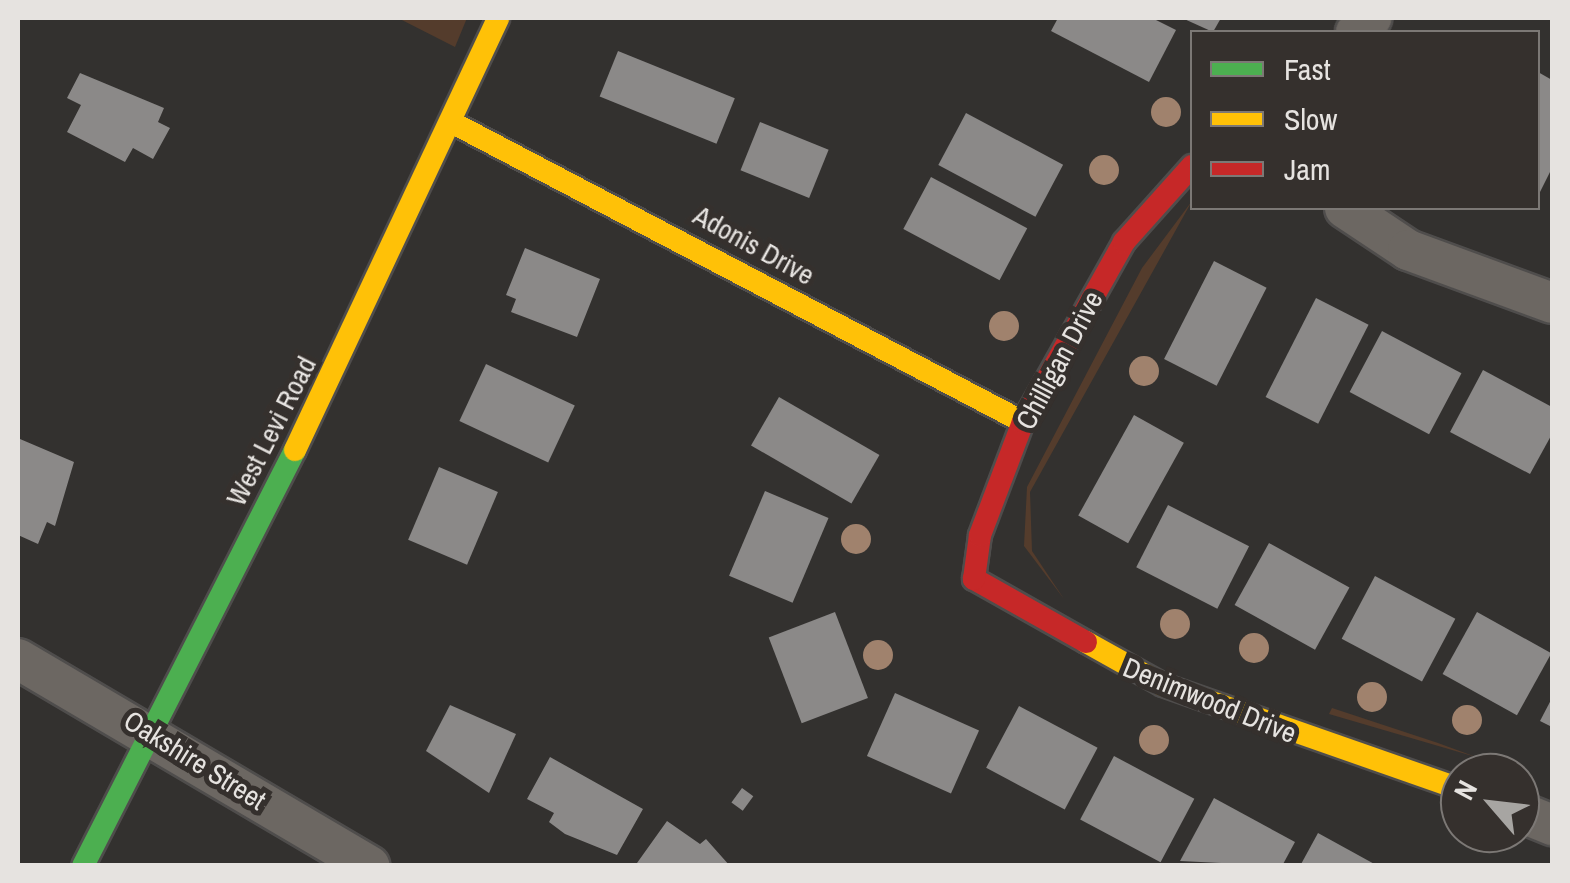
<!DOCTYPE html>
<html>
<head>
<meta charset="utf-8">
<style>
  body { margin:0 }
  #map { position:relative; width:1570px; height:883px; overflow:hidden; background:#33312f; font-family:"Archivo Narrow",sans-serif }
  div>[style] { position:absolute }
  .green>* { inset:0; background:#543c2c }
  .building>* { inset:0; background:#8b8988; transform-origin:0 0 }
  .roads { filter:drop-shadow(2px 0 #4f4d4c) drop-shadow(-2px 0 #4f4d4c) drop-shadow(0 2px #4f4d4c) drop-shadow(0 -2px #4f4d4c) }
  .street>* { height:40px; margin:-20px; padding:0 20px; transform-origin:20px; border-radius:20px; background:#6c6762 }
  .fast>* { height:22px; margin:-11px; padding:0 11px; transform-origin:11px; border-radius:11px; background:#4caf50 }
  .slow>* { height:22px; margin:-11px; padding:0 11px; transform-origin:11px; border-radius:11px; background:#ffc107 }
  .jam>* { height:22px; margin:-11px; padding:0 11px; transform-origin:11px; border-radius:11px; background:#c62828 }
  .trees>* { width:30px; height:30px; margin:-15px; border-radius:50%; background:#a0826d }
  span { translate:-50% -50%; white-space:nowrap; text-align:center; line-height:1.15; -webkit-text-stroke:10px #35302d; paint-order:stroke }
  .street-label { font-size:28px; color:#e6e3e0 }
  .frame { position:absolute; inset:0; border:20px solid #e6e3e0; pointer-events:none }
  .legend { position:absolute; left:1190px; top:30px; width:350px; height:180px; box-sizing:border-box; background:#35302d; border:2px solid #7c7875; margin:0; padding:12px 18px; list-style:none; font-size:30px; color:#e6e3e0 }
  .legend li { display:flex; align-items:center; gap:20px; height:50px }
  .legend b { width:50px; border:2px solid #7c7875 }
  .north { position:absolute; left:1440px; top:753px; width:100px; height:100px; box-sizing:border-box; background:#35302d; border:2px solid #7c7875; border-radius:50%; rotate:298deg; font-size:28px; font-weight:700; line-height:40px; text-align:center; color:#e6e3e0 }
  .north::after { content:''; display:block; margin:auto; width:35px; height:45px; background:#a7a5a2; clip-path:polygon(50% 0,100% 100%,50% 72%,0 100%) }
</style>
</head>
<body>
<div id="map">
  <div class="green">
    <i style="clip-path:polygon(398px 18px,467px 18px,455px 47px)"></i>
    <i style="clip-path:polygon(1192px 201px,1030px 492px,1032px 551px,1064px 599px,1024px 546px,1027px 487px,1142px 268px)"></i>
    <i style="clip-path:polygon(1332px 708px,1438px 743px,1476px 757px,1329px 714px)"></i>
  </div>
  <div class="building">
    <i style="clip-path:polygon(1058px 18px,1152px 18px,1176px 30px,1149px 82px,1051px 31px)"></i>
    <i style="clip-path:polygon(1182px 18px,1221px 18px,1213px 32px)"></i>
    <i style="left:618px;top:51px;width:126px;height:49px;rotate:22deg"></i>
    <i style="clip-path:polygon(1538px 72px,1552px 80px,1552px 168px,1538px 196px)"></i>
    <i style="clip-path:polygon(80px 73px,164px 108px,158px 122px,170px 128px,153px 159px,133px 148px,125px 162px,67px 132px,81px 105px,67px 98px)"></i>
    <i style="left:966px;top:113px;width:110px;height:59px;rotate:28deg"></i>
    <i style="left:760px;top:122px;width:74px;height:52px;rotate:22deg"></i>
    <i style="left:931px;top:177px;width:109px;height:59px;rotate:28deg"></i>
    <i style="clip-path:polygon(525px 248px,600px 279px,577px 337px,511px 312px,516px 299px,506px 295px)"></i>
    <i style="left:1214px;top:261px;width:59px;height:110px;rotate:27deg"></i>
    <i style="left:1316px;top:298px;width:59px;height:111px;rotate:27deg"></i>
    <i style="left:1382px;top:331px;width:90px;height:69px;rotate:28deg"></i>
    <i style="left:486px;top:364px;width:98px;height:63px;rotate:25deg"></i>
    <i style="clip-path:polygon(1483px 370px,1552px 407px,1552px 434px,1530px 474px,1450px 432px)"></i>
    <i style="left:779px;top:397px;width:116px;height:56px;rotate:30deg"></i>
    <i style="left:1134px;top:415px;width:57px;height:115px;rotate:29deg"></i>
    <i style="clip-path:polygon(20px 439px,74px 462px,55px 526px,47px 522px,38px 544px,18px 535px)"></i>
    <i style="left:439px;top:467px;width:64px;height:79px;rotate:23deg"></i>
    <i style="left:765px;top:491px;width:69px;height:92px;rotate:23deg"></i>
    <i style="left:1168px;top:505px;width:91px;height:70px;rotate:27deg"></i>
    <i style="left:1269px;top:543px;width:92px;height:71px;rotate:29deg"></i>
    <i style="left:1375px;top:576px;width:91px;height:71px;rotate:28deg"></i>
    <i style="left:835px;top:612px;width:92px;height:71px;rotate:69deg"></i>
    <i style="left:1477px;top:612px;width:85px;height:71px;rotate:29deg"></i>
    <i style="left:895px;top:693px;width:92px;height:69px;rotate:24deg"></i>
    <i style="clip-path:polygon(1552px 698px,1552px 727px,1540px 721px)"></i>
    <i style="clip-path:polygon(450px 705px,516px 734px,489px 793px,426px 751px)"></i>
    <i style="left:1019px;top:706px;width:89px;height:70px;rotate:28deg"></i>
    <i style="left:1114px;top:756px;width:91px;height:72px;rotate:28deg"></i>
    <i style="clip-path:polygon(550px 757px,643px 809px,617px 855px,565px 834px,549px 822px,554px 813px,527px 799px)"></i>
    <i style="left:742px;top:788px;width:14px;height:18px;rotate:36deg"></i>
    <i style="clip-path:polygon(1214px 798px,1295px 842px,1282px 866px,1180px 861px)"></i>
    <i style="clip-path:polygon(667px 821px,700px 844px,706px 839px,730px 866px,637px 863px)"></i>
    <i style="clip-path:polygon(1318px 833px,1378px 866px,1300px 866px)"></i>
  </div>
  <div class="roads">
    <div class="street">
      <i style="left:1356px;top:32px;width:21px;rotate:-43deg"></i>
      <i style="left:1345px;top:208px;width:76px;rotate:33.7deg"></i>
      <i style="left:1408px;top:250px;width:153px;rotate:20.2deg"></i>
      <i style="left:18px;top:659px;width:408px;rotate:30.5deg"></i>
      <i style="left:1520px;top:812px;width:35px;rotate:22deg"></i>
    </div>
    <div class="fast">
      <i style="left:83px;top:866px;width:467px;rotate:-63deg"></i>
    </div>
    <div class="slow">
      <i style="left:455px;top:124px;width:641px;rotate:27.68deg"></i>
      <i style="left:295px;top:450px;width:477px;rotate:-64.8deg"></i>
      <i style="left:1086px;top:642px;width:88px;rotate:29.2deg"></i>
      <i style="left:1163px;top:685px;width:315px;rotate:19.3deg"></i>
    </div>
    <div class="jam">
      <i style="left:1086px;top:642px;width:129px;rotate:-150.6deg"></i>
      <i style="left:974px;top:579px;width:44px;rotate:-82.2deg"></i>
      <i style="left:980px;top:535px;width:121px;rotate:-69.2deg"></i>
      <i style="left:1023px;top:422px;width:206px;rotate:-60.7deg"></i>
      <i style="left:1124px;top:242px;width:102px;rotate:-48.2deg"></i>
    </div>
  </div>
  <div class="trees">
    <i style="left:1166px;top:112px"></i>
    <i style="left:1104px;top:170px"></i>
    <i style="left:1004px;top:326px"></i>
    <i style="left:1144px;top:371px"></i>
    <i style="left:856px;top:539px"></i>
    <i style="left:1175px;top:624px"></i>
    <i style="left:1254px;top:648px"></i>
    <i style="left:878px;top:655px"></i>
    <i style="left:1372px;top:697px"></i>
    <i style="left:1467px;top:720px"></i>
    <i style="left:1154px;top:740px"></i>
  </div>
  <div class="street-label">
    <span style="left:754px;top:245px;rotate:29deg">Adonis Drive</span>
    <span style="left:1059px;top:360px;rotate:-62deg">Chilligan Drive</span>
    <span style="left:271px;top:431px;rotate:-63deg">West Levi Road</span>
    <span style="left:1210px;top:700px;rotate:22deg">Denimwood Drive</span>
    <span style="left:195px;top:760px;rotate:32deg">Oakshire Street</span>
  </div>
  <div class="frame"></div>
  <ul class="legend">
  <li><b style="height:12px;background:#4caf50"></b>Fast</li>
  <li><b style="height:12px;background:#ffc107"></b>Slow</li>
  <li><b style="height:12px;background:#c62828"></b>Jam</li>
  </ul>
  <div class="north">N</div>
</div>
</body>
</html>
